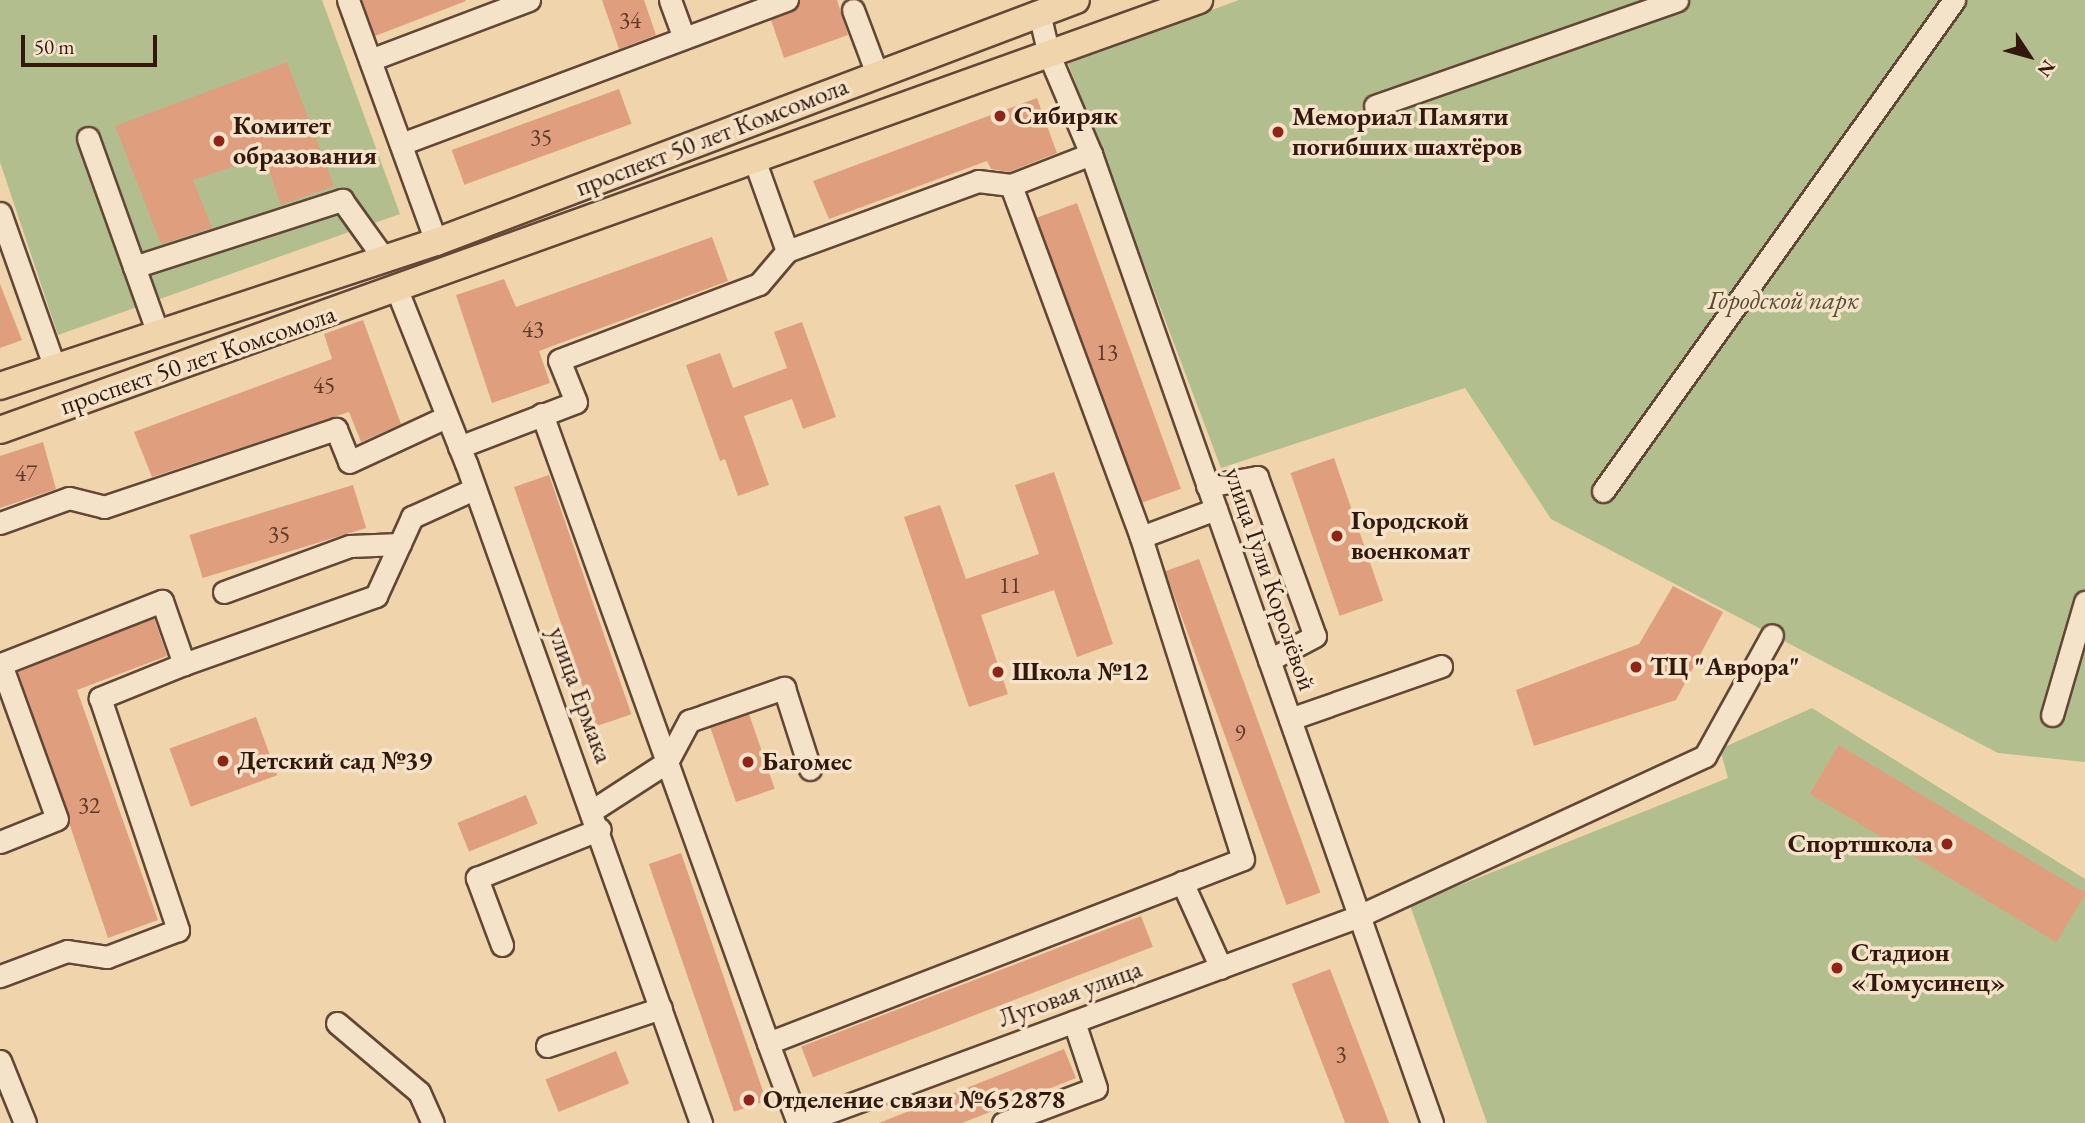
<!DOCTYPE html>
<html>
<head>
<meta charset="utf-8">
<style>
  body { margin:0 }
  #map { position:relative; width:2085px; height:1123px; overflow:hidden; background:#efd4ac; font-family:"EB Garamond",serif }
  div>[style] { position:absolute }
  .green>* { inset:0; background:#b3be8e }
  .building>* { inset:0; background:#df9f7f; transform-origin:0 0 }
  .roads { filter:drop-shadow(2px 0 #624736) drop-shadow(-2px 0 #624736) drop-shadow(0 2px #624736) drop-shadow(0 -2px #624736) }
  .minor>* { height:21px; margin:-10.5px; padding:0 10.5px; transform-origin:10.5px; border-radius:10.5px; background:#f5e3c9 }
  .major>* { height:26px; margin:-13px; padding:0 13px; transform-origin:13px; border-radius:13px; background:#efd4ac }
  .dots>* { width:19px; height:19px; translate:-50% -50%; box-sizing:border-box; border:4px solid #f5e3c9; border-radius:50% }
  span { translate:-50% -50%; white-space:nowrap; text-align:center; line-height:1.15; -webkit-text-stroke:7px #f5e3c9; paint-order:stroke }
  .number-label { font-size:23px; color:#5e3a2a }
  .number-label span { -webkit-text-stroke-width:0 }
  .poi-label { font-size:26px; color:#33180e; font-weight:700 }
  .left { translate:0 -50%; text-align:left }
  .right { translate:-100% -50%; text-align:right }
  .street-label { font-size:26px; color:#33180e }
  .park-label { font-size:26px; color:#594a34; font-style:italic }
  .north { position:absolute; left:1994px; top:21px; width:70px; height:70px; -webkit-text-stroke:5px #f5e3c9; paint-order:stroke; rotate:126deg; font-size:19px; font-weight:700; line-height:28px; text-align:center; color:#33180e }
  .north::after { content:''; display:block; margin:auto; width:24px; height:32px; background:#33180e; clip-path:polygon(50% 0,100% 100%,50% 72%,0 100%) }
  .scale { position:absolute; left:21px; top:35px; width:136px; height:32px; box-sizing:border-box; border:4px solid #33180e; border-top:0; padding-left:9px; font-size:21px; line-height:24px; white-space:nowrap; color:#33180e; -webkit-text-stroke:5px #f5e3c9; paint-order:stroke }
</style>
</head>
<body>
<div id="map">
  <div class="green">
    <i style="clip-path:polygon(0 0,322px 0,400px 214px,58px 335px,0 162px)"></i>
    <i style="clip-path:polygon(1239px 0,2085px 0,2085px 762px,1998px 753px,1551px 519px,1465px 388px,1221px 468px,1068px 63px)"></i>
    <i style="clip-path:polygon(1812px 708px,2085px 879px,2085px 1123px,1487px 1123px,1410px 905px,1728px 778px,1720px 749px)"></i>
  </div>
  <div class="building">
    <i style="clip-path:polygon(362px 0,465px 0,466px 1px,375px 36px)"></i>
    <i style="clip-path:polygon(602px 0,644px 0,656px 35px,619px 49px)"></i>
    <i style="clip-path:polygon(800px 0,837px 0,848px 35px,784px 58px,771px 20px,792px 12px)"></i>
    <i style="clip-path:polygon(287px 62px,334px 186px,281px 205px,264px 156px,193px 180px,212px 228px,161px 244px,115px 126px)"></i>
    <i style="left:619px;top:89px;width:37px;height:178px;rotate:70deg"></i>
    <i style="clip-path:polygon(1037px 98px,1057px 153px,1009px 172px,991px 169px,987px 161px,829px 219px,813px 181px)"></i>
    <i style="left:1077px;top:203px;width:304px;height:43px;rotate:70deg"></i>
    <i style="clip-path:polygon(712px 237px,728px 281px,539px 351px,550px 383px,492px 403px,456px 295px,504px 279px,516px 307px)"></i>
    <i style="clip-path:polygon(0 284px,22px 340px,0 348px)"></i>
    <i style="clip-path:polygon(363px 320px,401px 424px,361px 442px,349px 412px,152px 477px,134px 432px,332px 359px,324px 334px)"></i>
    <i style="clip-path:polygon(802px 322px,836px 417px,803px 429px,792px 399px,744px 416px,769px 485px,738px 496px,725px 459px,720px 461px,686px 365px,720px 353px,733px 388px,787px 368px,774px 332px)"></i>
    <i style="clip-path:polygon(43px 442px,56px 489px,0 508px,0 456px)"></i>
    <i style="left:1334px;top:458px;width:151px;height:46px;rotate:71deg"></i>
    <i style="clip-path:polygon(1054px 472px,1113px 644px,1077px 657px,1054px 590px,981px 615px,1008px 694px,969px 707px,904px 517px,940px 505px,966px 579px,1039px 554px,1015px 485px)"></i>
    <i style="left:549px;top:475px;width:253px;height:37px;rotate:71deg"></i>
    <i style="left:353px;top:485px;width:45px;height:171px;rotate:73deg"></i>
    <i style="left:1199px;top:559px;width:355px;height:36px;rotate:70deg"></i>
    <i style="clip-path:polygon(1673px 586px,1723px 612px,1676px 700px,1534px 746px,1516px 690px,1639px 644px)"></i>
    <i style="clip-path:polygon(154px 618px,167px 656px,77px 690px,158px 920px,108px 938px,18px 672px)"></i>
    <i style="left:749px;top:714px;width:79px;height:41px;rotate:71deg"></i>
    <i style="left:256px;top:717px;width:62px;height:92px;rotate:70deg"></i>
    <i style="left:1839px;top:745px;width:288px;height:57px;rotate:31deg"></i>
    <i style="left:526px;top:795px;width:31px;height:74px;rotate:68deg"></i>
    <i style="left:681px;top:853px;width:262px;height:34px;rotate:71deg"></i>
    <i style="left:1141px;top:916px;width:33px;height:364px;rotate:69deg"></i>
    <i style="left:1330px;top:969px;width:165px;height:41px;rotate:69deg"></i>
    <i style="clip-path:polygon(1064px 1049px,1076px 1078px,962px 1123px,879px 1123px)"></i>
    <i style="left:616px;top:1051px;width:35px;height:76px;rotate:68deg"></i>
  </div>
  <div class="roads">
    <div class="minor">
      <i style="left:348px;top:0;width:258px;rotate:70deg"></i>
      <i style="left:670px;top:0;width:40px;rotate:69.8deg"></i>
      <i style="left:853px;top:10px;width:68px;rotate:69.4deg"></i>
      <i style="left:1039px;top:13px;width:43px;rotate:76.6deg"></i>
      <i style="left:1049px;top:55px;width:108px;rotate:67deg"></i>
      <i style="left:1091px;top:154px;width:1027px;rotate:70.61deg"></i>
      <i style="left:370px;top:60px;width:170px;rotate:-20.7deg"></i>
      <i style="left:1375px;top:106px;width:320px;rotate:-19.3deg"></i>
      <i style="left:88px;top:138px;width:208px;rotate:70.3deg"></i>
      <i style="left:401px;top:144px;width:412px;rotate:-20.5deg"></i>
      <i style="left:754px;top:159px;width:98px;rotate:70.3deg"></i>
      <i style="left:787px;top:251px;width:203px;rotate:-20.1deg"></i>
      <i style="left:978px;top:181px;width:33px;rotate:7deg"></i>
      <i style="left:0;top:213px;width:164px;rotate:70.5deg"></i>
      <i style="left:134px;top:267px;width:219px;rotate:-17.9deg"></i>
      <i style="left:342px;top:200px;width:74px;rotate:54.4deg"></i>
      <i style="left:397px;top:290px;width:186px;rotate:68.3deg"></i>
      <i style="left:466px;top:463px;width:701px;rotate:70.4deg"></i>
      <i style="left:542px;top:414px;width:668px;rotate:70.24deg"></i>
      <i style="left:459px;top:447px;width:125px;rotate:-21deg"></i>
      <i style="left:576px;top:402px;width:45px;rotate:-112deg"></i>
      <i style="left:559px;top:360px;width:214px;rotate:-20.8deg"></i>
      <i style="left:759px;top:284px;width:43px;rotate:-49.7deg"></i>
      <i style="left:1207px;top:486px;width:51px;rotate:-10.2deg"></i>
      <i style="left:1257px;top:477px;width:169px;rotate:70deg"></i>
      <i style="left:1315px;top:636px;width:52px;rotate:152.4deg"></i>
      <i style="left:1603px;top:491px;width:604px;rotate:-54.44deg"></i>
      <i style="left:0;top:523px;width:73px;rotate:-19.9deg"></i>
      <i style="left:69px;top:498px;width:36px;rotate:14deg"></i>
      <i style="left:104px;top:507px;width:245px;rotate:-18.6deg"></i>
      <i style="left:336px;top:429px;width:35px;rotate:68deg"></i>
      <i style="left:349px;top:462px;width:107px;rotate:-24.9deg"></i>
      <i style="left:1141px;top:537px;width:80px;rotate:-20.5deg"></i>
      <i style="left:224px;top:592px;width:134px;rotate:-20.1deg"></i>
      <i style="left:350px;top:546px;width:50px;rotate:-2.3deg"></i>
      <i style="left:184px;top:664px;width:204px;rotate:-19.5deg"></i>
      <i style="left:376px;top:596px;width:87px;rotate:-65.5deg"></i>
      <i style="left:412px;top:517px;width:68px;rotate:-24.3deg"></i>
      <i style="left:2052px;top:715px;width:118px;rotate:-73.7deg"></i>
      <i style="left:1290px;top:719px;width:160px;rotate:-19.3deg"></i>
      <i style="left:593px;top:810px;width:88px;rotate:-33deg"></i>
      <i style="left:667px;top:762px;width:47px;rotate:-61.8deg"></i>
      <i style="left:689px;top:721px;width:101px;rotate:-19.2deg"></i>
      <i style="left:784px;top:688px;width:85px;rotate:72.2deg"></i>
      <i style="left:0;top:842px;width:61px;rotate:-22deg"></i>
      <i style="left:57px;top:819px;width:165px;rotate:-109.9deg"></i>
      <i style="left:1px;top:664px;width:173px;rotate:-21.4deg"></i>
      <i style="left:162px;top:601px;width:67px;rotate:70.8deg"></i>
      <i style="left:184px;top:664px;width:91px;rotate:158deg"></i>
      <i style="left:100px;top:698px;width:245px;rotate:71.4deg"></i>
      <i style="left:178px;top:930px;width:76px;rotate:159.2deg"></i>
      <i style="left:107px;top:957px;width:40px;rotate:-171.5deg"></i>
      <i style="left:67px;top:951px;width:72px;rotate:159.5deg"></i>
      <i style="left:1182px;top:882px;width:94px;rotate:65.6deg"></i>
      <i style="left:502px;top:945px;width:72px;rotate:-110.5deg"></i>
      <i style="left:477px;top:878px;width:132px;rotate:-21.7deg"></i>
      <i style="left:337px;top:1023px;width:107px;rotate:40.1deg"></i>
      <i style="left:419px;top:1092px;width:34px;rotate:66deg"></i>
      <i style="left:547px;top:1046px;width:120px;rotate:-18.4deg"></i>
      <i style="left:0;top:1061px;width:67px;rotate:68deg"></i>
      <i style="left:798px;top:1123px;width:85px;rotate:-110.6deg"></i>
      <i style="left:768px;top:1043px;width:509px;rotate:-21.17deg"></i>
      <i style="left:1243px;top:859px;width:338px;rotate:-107.6deg"></i>
      <i style="left:1141px;top:537px;width:375px;rotate:-110.3deg"></i>
      <i style="left:1011px;top:185px;width:86px;rotate:-21.2deg"></i>
      <i style="left:800px;top:1123px;width:596px;rotate:-20.32deg"></i>
      <i style="left:1359px;top:916px;width:381px;rotate:-24.8deg"></i>
      <i style="left:1705px;top:756px;width:138px;rotate:-61deg"></i>
      <i style="left:1003px;top:1123px;width:99px;rotate:-20.6deg"></i>
      <i style="left:1096px;top:1088px;width:70px;rotate:-108.4deg"></i>
    </div>
    <div class="major">
      <i style="left:0;top:386px;width:459px;rotate:-18.3deg"></i>
      <i style="left:436px;top:242px;width:684px;rotate:-20.71deg"></i>
      <i style="left:0;top:430px;width:1274px;rotate:-19.73deg"></i>
    </div>
  </div>
  <div class="dots">
    <i style="left:1000px;top:116px;background:#8f2418"></i>
    <i style="left:1278px;top:132px;background:#8f2418"></i>
    <i style="left:219px;top:141px;background:#8f2418"></i>
    <i style="left:1337px;top:536px;background:#8f2418"></i>
    <i style="left:1636px;top:667px;background:#8f2418"></i>
    <i style="left:998px;top:672px;background:#8f2418"></i>
    <i style="left:223px;top:761px;background:#8f2418"></i>
    <i style="left:748px;top:762px;background:#8f2418"></i>
    <i style="left:1947px;top:844px;background:#8f2418"></i>
    <i style="left:1837px;top:968px;background:#8f2418"></i>
    <i style="left:749px;top:1100px;background:#8f2418"></i>
  </div>
  <div class="number-label">
    <span style="left:630px;top:20px">34</span>
    <span style="left:541px;top:137px">35</span>
    <span style="left:533px;top:329px">43</span>
    <span style="left:1107px;top:352px">13</span>
    <span style="left:324px;top:385px">45</span>
    <span style="left:26px;top:473px">47</span>
    <span style="left:279px;top:534px">35</span>
    <span style="left:1010px;top:585px">11</span>
    <span style="left:1240px;top:733px">9</span>
    <span style="left:89px;top:805px">32</span>
    <span style="left:1341px;top:1054px">3</span>
  </div>
  <div class="poi-label">
    <span class="left" style="left:1014px;top:116px">Сибиряк</span>
    <span class="left" style="left:1292px;top:132px">Мемориал Памяти<br>погибших шахтёров</span>
    <span class="left" style="left:233px;top:141px">Комитет<br>образования</span>
    <span class="left" style="left:1351px;top:536px">Городской<br>военкомат</span>
    <span class="left" style="left:1650px;top:667px">ТЦ "Аврора"</span>
    <span class="left" style="left:1012px;top:672px">Школа №12</span>
    <span class="left" style="left:237px;top:761px">Детский сад №39</span>
    <span class="left" style="left:762px;top:762px">Багомес</span>
    <span class="right" style="left:1933px;top:844px">Спортшкола</span>
    <span class="left" style="left:1851px;top:968px">Стадион<br>«Томусинец»</span>
    <span class="left" style="left:763px;top:1100px">Отделение связи №652878</span>
  </div>
  <div class="street-label">
    <span style="left:712px;top:137px;rotate:-21deg">проспект 50 лет Комсомола</span>
    <span style="left:198px;top:360px;rotate:-19deg">проспект 50 лет Комсомола</span>
    <span style="left:1270px;top:579px;rotate:71deg">улица Гули Королёвой</span>
    <span style="left:580px;top:695px;rotate:70deg">улица Ермака</span>
    <span style="left:1070px;top:994px;rotate:-20deg">Луговая улица</span>
  </div>
  <div class="park-label">
    <span style="left:1783px;top:301px">Городской парк</span>
  </div>
  <div class="north">N</div>
  <div class="scale">50 m</div>
</div>
</body>
</html>
